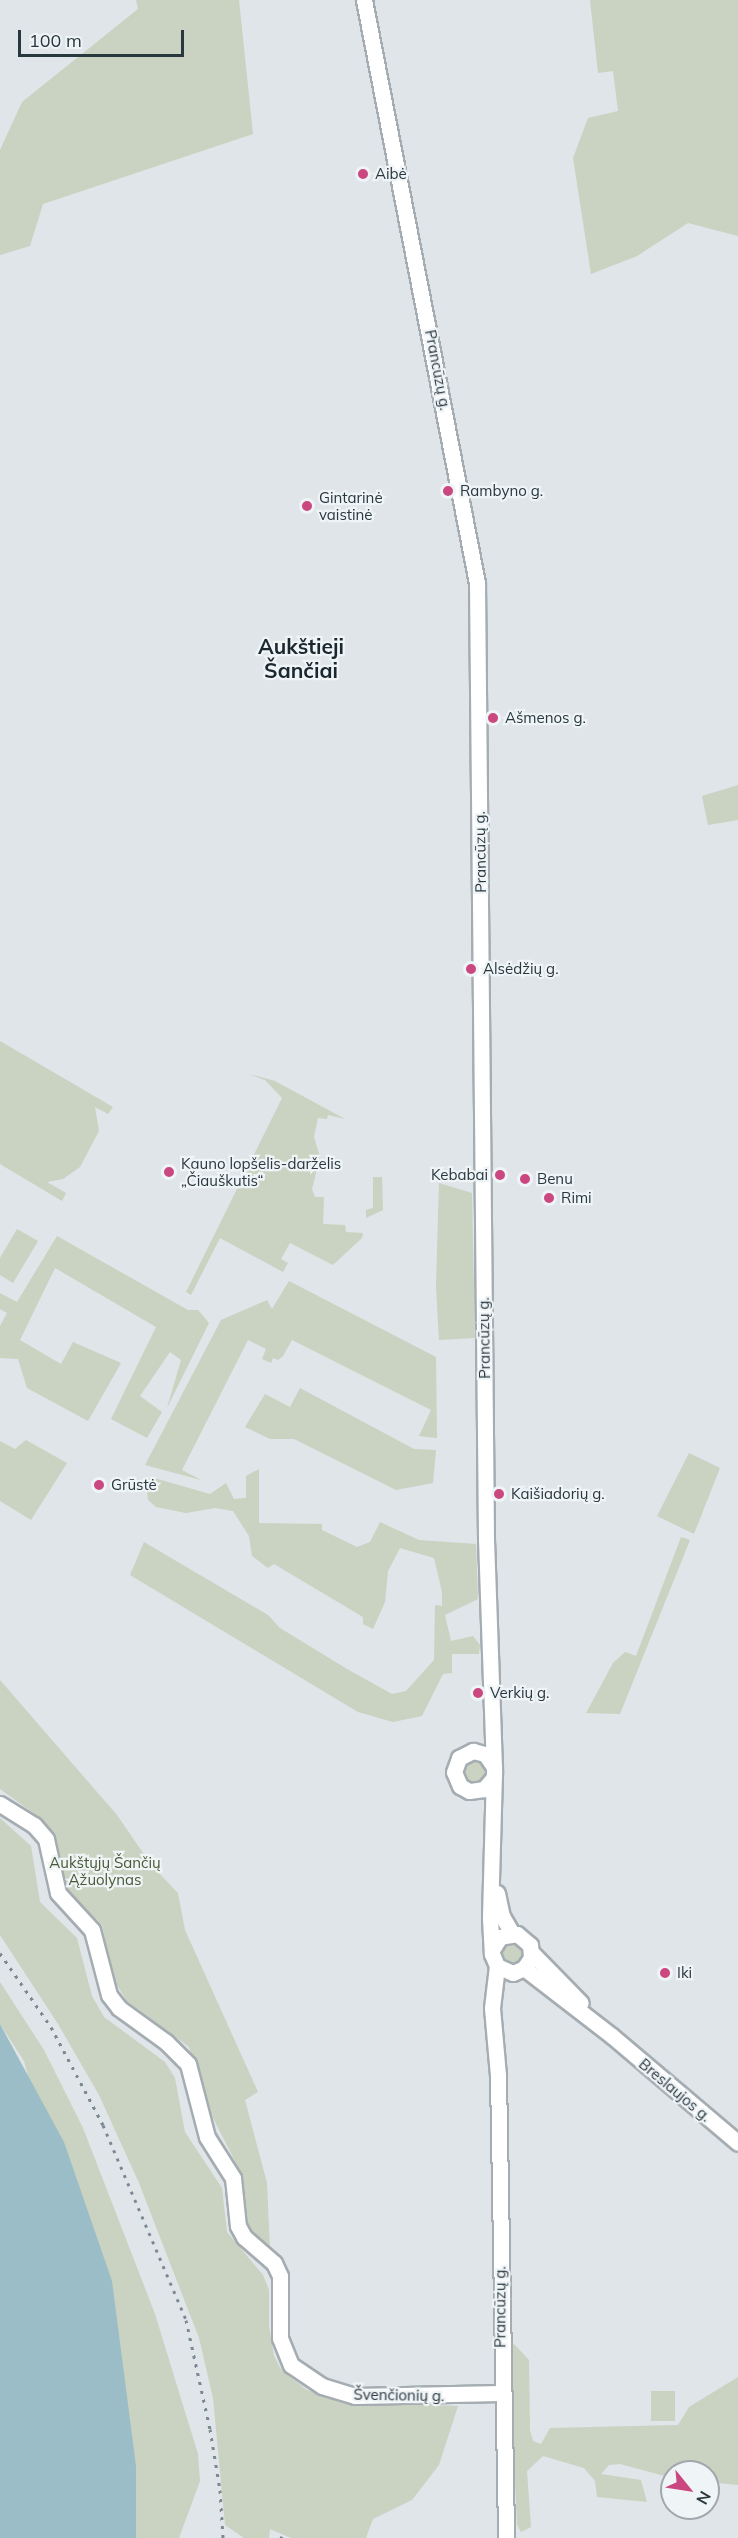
<!DOCTYPE html>
<html>
<head>
<meta charset="utf-8">
<style>
  body { margin:0 }
  #map { position:relative; width:738px; height:2538px; overflow:hidden; background:#dfe5e8; font-family:Mulish,sans-serif }
  div>[style] { position:absolute }
  .green>* { inset:0; background:#cad2c1; transform-origin:0 0 }
  .round { border-radius:50% }
  .water>* { inset:0; background:#9bbdc7 }
  .roads { filter:drop-shadow(2px 0 #a5adb2) drop-shadow(-2px 0 #a5adb2) drop-shadow(0 2px #a5adb2) drop-shadow(0 -2px #a5adb2) }
  .secondary>* { height:15px; margin:-7.5px; padding:0 7.5px; transform-origin:7.5px; border-radius:7.5px; background:#fff }
  .rail>* { height:3px; margin-top:-1.5px; transform-origin:0; background:repeating-linear-gradient(90deg,#798991 0 3px,transparent 0 9px) }
  .dots>* { width:16px; height:16px; translate:-50% -50%; box-sizing:border-box; border:3px solid #eff4f6; border-radius:50% }
  span { translate:-50% -50%; white-space:nowrap; text-align:center; line-height:1.15; -webkit-text-stroke:4.5px #eff4f6; paint-order:stroke }
  .poi-label { font-size:15px; color:#29373f }
  .left { translate:0 -50%; text-align:left }
  .right { translate:-100% -50%; text-align:right }
  .street-label { font-size:15px; color:#29373f }
  .park-label { font-size:15px; color:#475a36 }
  .district-label { font-size:21px; color:#1b282f; font-weight:700 }
  .north { position:absolute; left:660px; top:2460px; width:60px; height:60px; box-sizing:border-box; background:#eff4f6; border:2px solid #a0a8ad; border-radius:50%; rotate:120deg; font-size:16px; font-weight:700; line-height:24px; text-align:center; color:#29373f }
  .north::after { content:''; display:block; margin:auto; width:21px; height:27px; background:#ca477f; clip-path:polygon(50% 0,100% 100%,50% 72%,0 100%) }
  .scale { position:absolute; left:18px; top:30px; width:166px; height:27px; box-sizing:border-box; border:3px solid #29373f; border-top:0; padding-left:8px; font-size:18px; line-height:21px; white-space:nowrap; color:#29373f; -webkit-text-stroke:4px #eff4f6; paint-order:stroke }
</style>
</head>
<body>
<div id="map">
  <div class="green">
    <i style="clip-path:polygon(136px 0,239px 0,253px 134px,43px 204px,30px 246px,0 255px,0 150px,22px 102px,138px 9px)"></i>
    <i style="clip-path:polygon(590px 0,738px 0,738px 236px,688px 223px,637px 256px,591px 274px,573px 158px,588px 118px,618px 111px,613px 71px,598px 73px)"></i>
    <i style="clip-path:polygon(738px 785px,738px 820px,708px 825px,702px 796px)"></i>
    <i style="clip-path:polygon(0 1041px,113px 1107px,108px 1114px,95px 1107px,99px 1131px,80px 1167px,63px 1179px,47px 1182px,66px 1193px,62px 1201px,0 1164px)"></i>
    <i style="clip-path:polygon(249px 1074px,275px 1081px,345px 1119px,328px 1115px,327px 1119px,318px 1118px,314px 1137px,320px 1157px,312px 1189px,315px 1197px,324px 1197px,323px 1224px,345px 1225px,346px 1232px,363px 1233px,362px 1238px,333px 1265px,290px 1243px,281px 1259px,288px 1263px,283px 1272px,220px 1238px,191px 1295px,186px 1292px,282px 1098px,265px 1080px)"></i>
    <i style="clip-path:polygon(373px 1177px,382px 1177px,383px 1210px,366px 1218px,366px 1210px,373px 1208px)"></i>
    <i style="clip-path:polygon(439px 1183px,472px 1193px,475px 1338px,439px 1340px,436px 1286px)"></i>
    <i style="clip-path:polygon(17px 1229px,38px 1241px,13px 1283px,0 1275px,0 1258px)"></i>
    <i style="clip-path:polygon(57px 1236px,188px 1310px,198px 1310px,209px 1323px,167px 1408px,181px 1360px,170px 1352px,140px 1396px,162px 1412px,147px 1438px,111px 1419px,156px 1327px,55px 1268px,20px 1340px,61px 1364px,73px 1342px,121px 1363px,88px 1421px,27px 1388px,18px 1359px,0 1358px,0 1326px,7px 1313px,0 1309px,0 1293px,17px 1302px)"></i>
    <i style="clip-path:polygon(289px 1281px,436px 1357px,437px 1438px,419px 1436px,431px 1410px,292px 1340px,283px 1356px,278px 1360px,273px 1358px,271px 1363px,262px 1359px,266px 1349px,248px 1340px,182px 1470px,201px 1480px,145px 1465px,221px 1320px,267px 1300px,272px 1309px)"></i>
    <i style="clip-path:polygon(300px 1388px,414px 1449px,436px 1450px,433px 1483px,396px 1490px,294px 1439px,270px 1439px,245px 1427px,265px 1394px,290px 1407px)"></i>
    <i style="clip-path:polygon(26px 1440px,67px 1463px,31px 1520px,0 1501px,0 1441px,15px 1449px)"></i>
    <i style="clip-path:polygon(689px 1453px,720px 1468px,694px 1534px,657px 1516px)"></i>
    <i style="clip-path:polygon(259px 1469px,259px 1523px,322px 1524px,322px 1530px,357px 1547px,370px 1542px,380px 1522px,419px 1540px,476px 1544px,478px 1599px,445px 1615px,451px 1641px,473px 1636px,480px 1645px,479px 1654px,452px 1654px,452px 1673px,443px 1674px,422px 1716px,393px 1722px,358px 1712px,130px 1575px,144px 1542px,268px 1615px,280px 1628px,347px 1669px,392px 1694px,406px 1691px,434px 1660px,435px 1605px,442px 1606px,442px 1592px,434px 1558px,400px 1548px,388px 1571px,385px 1602px,373px 1629px,363px 1624px,363px 1617px,274px 1564px,268px 1568px,252px 1556px,249px 1536px,233px 1511px,215px 1508px,186px 1513px,156px 1507px,148px 1500px,146px 1485px,149px 1478px,154px 1478px,210px 1494px,226px 1483px,234px 1499px,246px 1498px,246px 1476px)"></i>
    <i style="clip-path:polygon(681px 1537px,690px 1540px,620px 1714px,586px 1713px,613px 1663px,625px 1652px,636px 1656px)"></i>
    <i style="clip-path:polygon(0 1680px,117px 1815px,152px 1866px,178px 1893px,185px 1930px,258px 2092px,245px 2100px,267px 2183px,270px 2250px,253px 2237px,246px 2224px,241px 2173px,207px 2106px,189px 2047px,127px 2001px,113px 1979px,102px 1925px,69px 1892px,51px 1831px,39px 1817px,0 1789px)"></i>
    <i class="round" style="left:462px;top:1759px;width:24px;height:24px"></i>
    <i style="clip-path:polygon(0 1818px,31px 1846px,40px 1902px,77px 1938px,92px 1996px,104px 2017px,165px 2062px,175px 2078px,185px 2132px,222px 2188px,227px 2232px,263px 2275px,269px 2290px,269px 2326px,274px 2356px,282px 2371px,307px 2390px,346px 2402px,458px 2406px,439px 2465px,412px 2500px,373px 2519px,366px 2538px,291px 2538px,270px 2529px,269px 2538px,244px 2538px,225px 2525px,213px 2398px,199px 2338px,139px 2183px,99px 2095px,58px 2024px,0 1935px)"></i>
    <i class="round" style="left:500px;top:1941px;width:24px;height:24px"></i>
    <i style="clip-path:polygon(0 1982px,44px 2050px,83px 2128px,155px 2314px,198px 2454px,200px 2481px,179px 2538px,136px 2538px,136px 2466px,24px 2061px,0 2024px)"></i>
    <i style="clip-path:polygon(514px 2344px,529px 2360px,530px 2430px,533px 2441px,541px 2444px,550px 2428px,678px 2425px,689px 2407px,738px 2377px,738px 2485px,708px 2482px,708px 2472px,672px 2472px,672px 2478px,620px 2464px,609px 2465px,601px 2474px,641px 2480px,647px 2502px,597px 2497px,595px 2481px,584px 2468px,543px 2456px,527px 2471px,531px 2527px,521px 2532px,517px 2525px,509px 2349px)"></i>
    <i style="left:651px;top:2391px;width:24px;height:30px"></i>
  </div>
  <div class="water">
    <i style="clip-path:polygon(0 2024px,64px 2142px,112px 2281px,136px 2466px,136px 2538px,0 2538px)"></i>
  </div>
  <div class="roads">
    <div class="secondary">
      <i style="left:364px;top:0;width:594px;rotate:79.03deg"></i>
      <i style="left:477px;top:583px;width:956px;rotate:89.46deg"></i>
      <i style="left:486px;top:1539px;width:234px;rotate:88deg"></i>
      <i style="left:494px;top:1773px;width:145px;rotate:91.6deg"></i>
      <i style="left:490px;top:1918px;width:36px;rotate:87deg"></i>
      <i style="left:492px;top:1954px;width:13px;rotate:67deg"></i>
      <i style="left:497px;top:1966px;width:17px;rotate:24deg"></i>
      <i style="left:513px;top:1973px;width:12px;rotate:-24deg"></i>
      <i style="left:524px;top:1968px;width:12px;rotate:-55deg"></i>
      <i style="left:531px;top:1958px;width:13px;rotate:-94deg"></i>
      <i style="left:530px;top:1945px;width:17px;rotate:-140deg"></i>
      <i style="left:517px;top:1934px;width:17px;rotate:170deg"></i>
      <i style="left:500px;top:1937px;width:13px;rotate:122deg"></i>
      <i style="left:494px;top:1777px;width:16px;rotate:130deg"></i>
      <i style="left:484px;top:1789px;width:15px;rotate:172deg"></i>
      <i style="left:469px;top:1791px;width:10px;rotate:-151deg"></i>
      <i style="left:460px;top:1786px;width:15px;rotate:-113deg"></i>
      <i style="left:454px;top:1772px;width:15px;rotate:-70deg"></i>
      <i style="left:459px;top:1758px;width:16px;rotate:-27deg"></i>
      <i style="left:473px;top:1751px;width:12px;rotate:14deg"></i>
      <i style="left:485px;top:1754px;width:16px;rotate:55deg"></i>
      <i style="left:0;top:1804px;width:40px;rotate:32deg"></i>
      <i style="left:34px;top:1825px;width:18px;rotate:49deg"></i>
      <i style="left:46px;top:1839px;width:55px;rotate:77.5deg"></i>
      <i style="left:58px;top:1893px;width:50px;rotate:47.4deg"></i>
      <i style="left:92px;top:1930px;width:67px;rotate:75.3deg"></i>
      <i style="left:109px;top:1995px;width:16px;rotate:52deg"></i>
      <i style="left:119px;top:2008px;width:58px;rotate:35.9deg"></i>
      <i style="left:166px;top:2042px;width:31px;rotate:45deg"></i>
      <i style="left:188px;top:2064px;width:75px;rotate:75.4deg"></i>
      <i style="left:207px;top:2137px;width:49px;rotate:57.6deg"></i>
      <i style="left:233px;top:2178px;width:48px;rotate:84.1deg"></i>
      <i style="left:238px;top:2226px;width:13px;rotate:61deg"></i>
      <i style="left:244px;top:2237px;width:40px;rotate:41deg"></i>
      <i style="left:274px;top:2263px;width:14px;rotate:65deg"></i>
      <i style="left:280px;top:2276px;width:62px;rotate:90deg"></i>
      <i style="left:280px;top:2338px;width:29px;rotate:68deg"></i>
      <i style="left:291px;top:2365px;width:37px;rotate:34deg"></i>
      <i style="left:322px;top:2386px;width:34px;rotate:17deg"></i>
      <i style="left:355px;top:2396px;width:146px;rotate:-1.2deg"></i>
      <i style="left:497px;top:1893px;width:24px;rotate:78deg"></i>
      <i style="left:502px;top:1916px;width:20px;rotate:60deg"></i>
      <i style="left:531px;top:1952px;width:71px;rotate:45.6deg"></i>
      <i style="left:497px;top:1966px;width:42px;rotate:96.8deg"></i>
      <i style="left:492px;top:2008px;width:67px;rotate:84.9deg"></i>
      <i style="left:498px;top:2075px;width:463px;rotate:89deg"></i>
      <i style="left:524px;top:1968px;width:111px;rotate:37.7deg"></i>
      <i style="left:612px;top:2036px;width:165px;rotate:40.3deg"></i>
    </div>
  </div>
  <div class="rail">
    <i style="left:0;top:1953px;width:90px;rotate:55.4deg"></i>
    <i style="left:51px;top:2027px;width:111px;rotate:62deg"></i>
    <i style="left:103px;top:2125px;width:212px;rotate:66.9deg"></i>
    <i style="left:186px;top:2320px;width:112px;rotate:77.6deg"></i>
    <i style="left:210px;top:2429px;width:62px;rotate:80.7deg"></i>
    <i style="left:220px;top:2490px;width:48px;rotate:86.4deg"></i>
    <i style="left:281px;top:2538px;width:2px;rotate:-63deg"></i>
  </div>
  <div class="dots">
    <i style="left:363px;top:174px;background:#ca477f"></i>
    <i style="left:448px;top:491px;background:#ca477f"></i>
    <i style="left:307px;top:506px;background:#ca477f"></i>
    <i style="left:493px;top:718px;background:#ca477f"></i>
    <i style="left:471px;top:969px;background:#ca477f"></i>
    <i style="left:169px;top:1172px;background:#ca477f"></i>
    <i style="left:500px;top:1175px;background:#ca477f"></i>
    <i style="left:525px;top:1179px;background:#ca477f"></i>
    <i style="left:549px;top:1198px;background:#ca477f"></i>
    <i style="left:99px;top:1485px;background:#ca477f"></i>
    <i style="left:499px;top:1494px;background:#ca477f"></i>
    <i style="left:478px;top:1693px;background:#ca477f"></i>
    <i style="left:665px;top:1973px;background:#ca477f"></i>
  </div>
  <div class="poi-label">
    <span class="left" style="left:375px;top:174px">Aibė</span>
    <span class="left" style="left:460px;top:491px">Rambyno g.</span>
    <span class="left" style="left:319px;top:506px">Gintarinė<br>vaistinė</span>
    <span class="left" style="left:505px;top:718px">Ašmenos g.</span>
    <span class="left" style="left:483px;top:969px">Alsėdžių g.</span>
    <span class="left" style="left:181px;top:1172px">Kauno lopšelis-darželis<br>„Čiauškutis“</span>
    <span class="right" style="left:488px;top:1175px">Kebabai</span>
    <span class="left" style="left:537px;top:1179px">Benu</span>
    <span class="left" style="left:561px;top:1198px">Rimi</span>
    <span class="left" style="left:111px;top:1485px">Grūstė</span>
    <span class="left" style="left:511px;top:1494px">Kaišiadorių g.</span>
    <span class="left" style="left:490px;top:1693px">Verkių g.</span>
    <span class="left" style="left:677px;top:1973px">Iki</span>
  </div>
  <div class="street-label">
    <span style="left:438px;top:370px;rotate:79deg">Prancūzų g.</span>
    <span style="left:480px;top:852px;rotate:-91deg">Prancūzų g.</span>
    <span style="left:484px;top:1338px;rotate:-91deg">Prancūzų g.</span>
    <span style="left:675px;top:2090px;rotate:40deg">Breslaujos g.</span>
    <span style="left:500px;top:2307px;rotate:-90deg">Prancūzų g.</span>
    <span style="left:399px;top:2395px;rotate:1deg">Švenčionių g.</span>
  </div>
  <div class="park-label">
    <span style="left:105px;top:1871px">Aukštųjų Šančių<br>Ąžuolynas</span>
  </div>
  <div class="district-label">
    <span style="left:301px;top:658px">Aukštieji<br>Šančiai</span>
  </div>
  <div class="north">N</div>
  <div class="scale">100 m</div>
</div>
</body>
</html>
